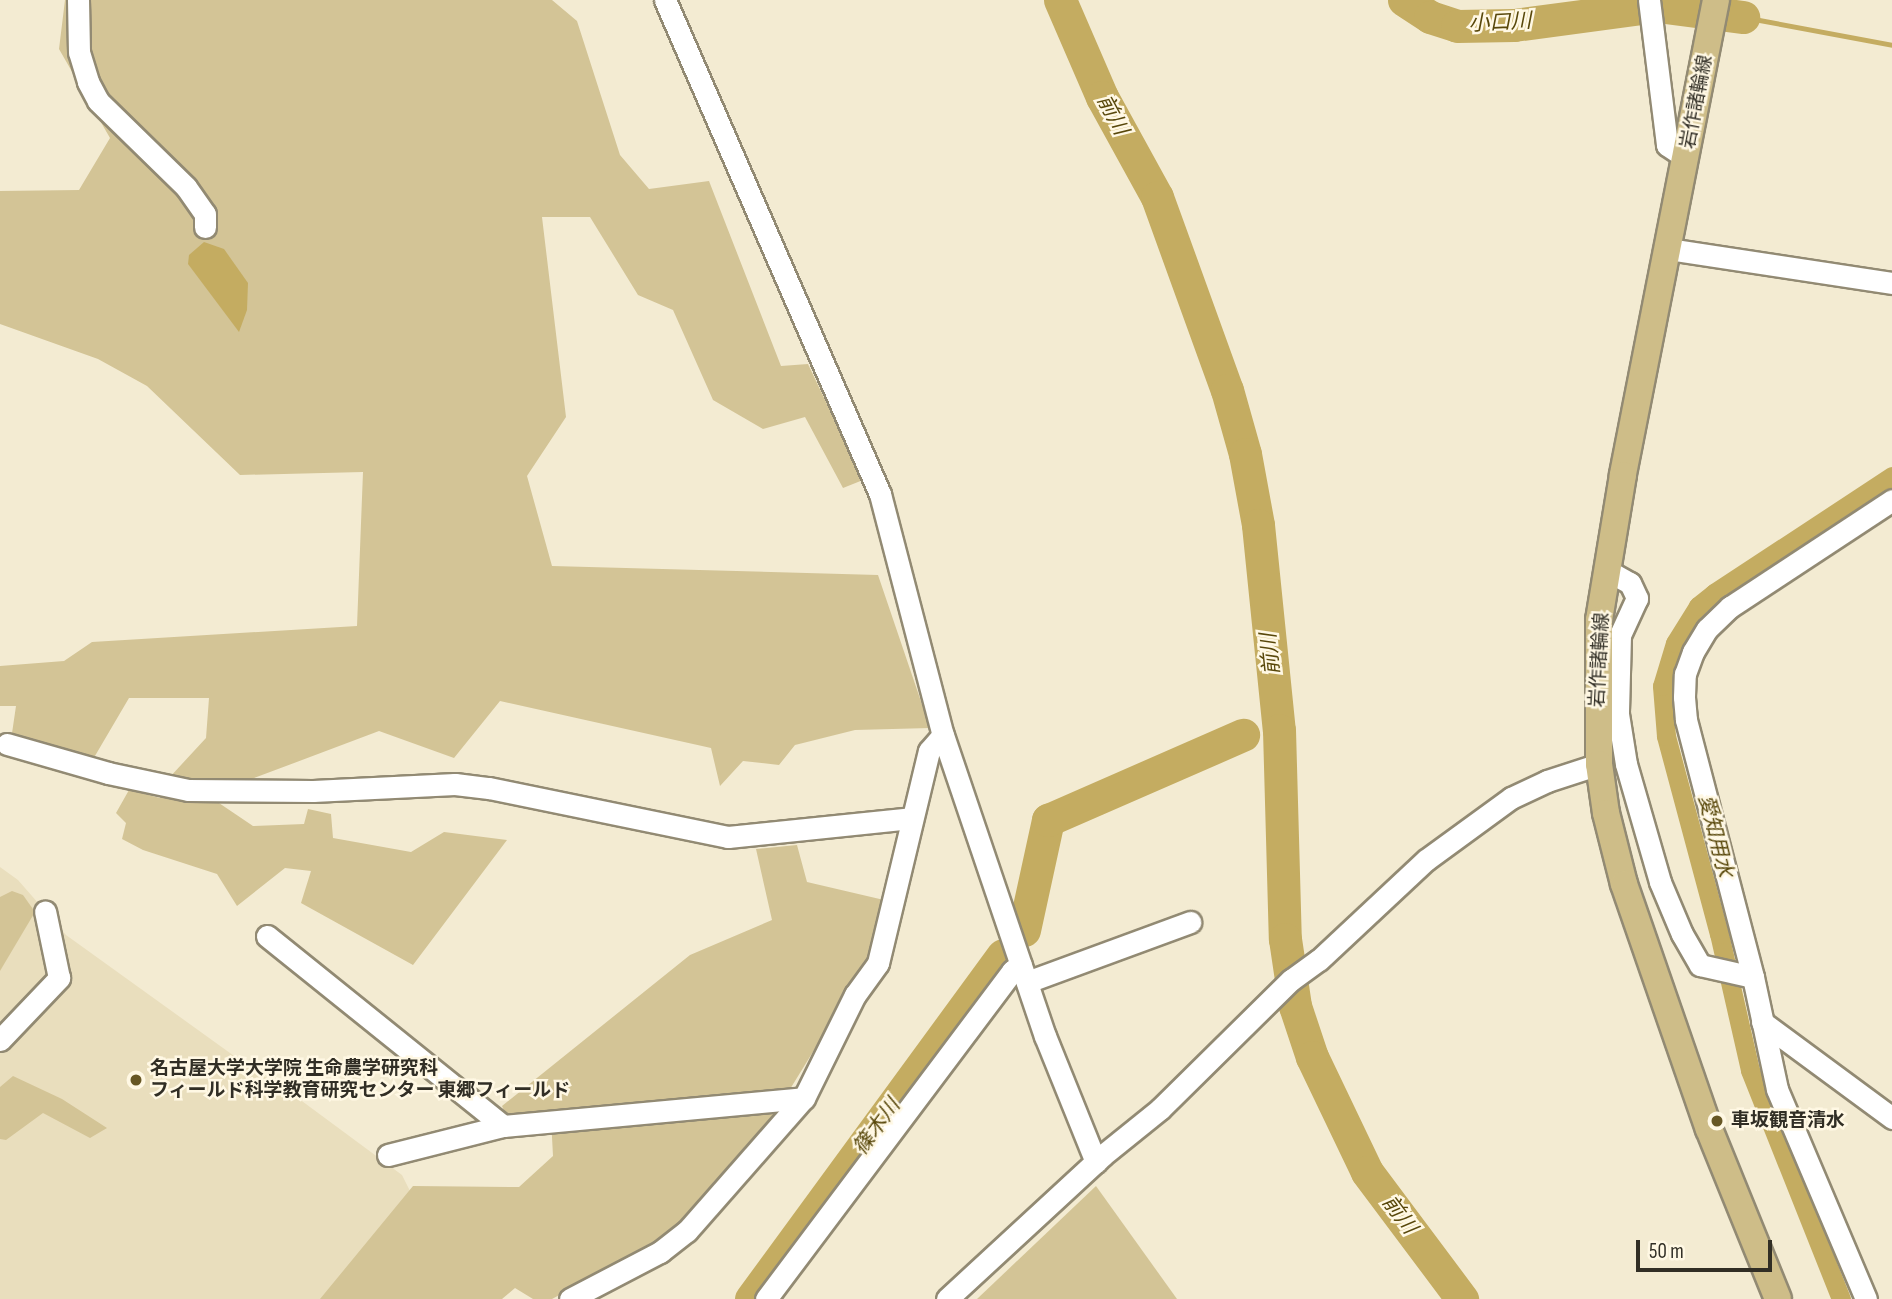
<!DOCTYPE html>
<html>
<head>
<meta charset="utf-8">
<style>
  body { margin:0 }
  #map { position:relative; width:1892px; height:1299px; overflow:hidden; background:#f3ebd2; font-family:"Sofia Sans Condensed","Noto Sans JP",sans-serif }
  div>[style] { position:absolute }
  .built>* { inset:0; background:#e9debd }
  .green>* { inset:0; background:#d3c496 }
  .water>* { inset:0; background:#c4ac61 }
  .stream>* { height:5px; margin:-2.5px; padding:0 2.5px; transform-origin:2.5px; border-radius:2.5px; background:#c4ac61 }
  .canal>* { height:19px; margin:-9.5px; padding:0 9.5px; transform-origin:9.5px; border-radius:9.5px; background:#c4ac61 }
  .river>* { height:33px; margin:-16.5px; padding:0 16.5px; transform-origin:16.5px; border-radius:16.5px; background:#c4ac61 }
  .roads { filter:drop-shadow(2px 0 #928a73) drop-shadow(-2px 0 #928a73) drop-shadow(0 2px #928a73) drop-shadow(0 -2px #928a73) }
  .minor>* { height:21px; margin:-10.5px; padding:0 10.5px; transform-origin:10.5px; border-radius:10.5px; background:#fff }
  .major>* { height:26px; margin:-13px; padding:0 13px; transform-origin:13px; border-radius:13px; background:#cebd88 }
  .dots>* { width:19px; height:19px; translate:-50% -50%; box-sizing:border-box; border:4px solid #fff8e4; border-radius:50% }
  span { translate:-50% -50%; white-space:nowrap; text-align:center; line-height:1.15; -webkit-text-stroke:5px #fff8e4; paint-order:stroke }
  .street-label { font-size:19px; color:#312e25 }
  .poi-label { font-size:19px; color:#312e25; font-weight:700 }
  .left { translate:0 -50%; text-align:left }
  .water-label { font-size:21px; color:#58470a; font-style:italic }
  .scale { position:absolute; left:1636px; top:1240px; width:136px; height:32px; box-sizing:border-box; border:4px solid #312e25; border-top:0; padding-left:9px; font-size:21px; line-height:24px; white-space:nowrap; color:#312e25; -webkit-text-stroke:5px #fff8e4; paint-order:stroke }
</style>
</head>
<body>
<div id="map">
  <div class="built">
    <i style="clip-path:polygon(0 867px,18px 880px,66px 935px,255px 1071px,287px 1090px,402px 1175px,424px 1219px,398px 1299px,0 1299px)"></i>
  </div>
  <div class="green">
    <i style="clip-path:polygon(65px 0,552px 0,577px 21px,620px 155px,649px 189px,709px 181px,781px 366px,808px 364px,863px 480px,843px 488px,805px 417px,763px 429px,713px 400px,673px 310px,638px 295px,590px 217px,542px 217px,566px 417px,527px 476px,552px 566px,878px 575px,930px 728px,855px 730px,795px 745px,779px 765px,743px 761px,720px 786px,711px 748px,500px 701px,454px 758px,379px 731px,249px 780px,216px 787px,216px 801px,253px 826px,304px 824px,308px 809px,331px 814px,333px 838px,411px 852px,444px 832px,507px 840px,413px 965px,301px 903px,311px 871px,285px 868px,237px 906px,217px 874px,143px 850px,122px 839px,126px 823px,116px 813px,129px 790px,160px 798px,169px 778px,206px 738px,209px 698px,129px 698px,92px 761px,11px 740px,16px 706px,0 706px,0 666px,64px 661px,92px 642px,357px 626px,363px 472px,240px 475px,147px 386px,98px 359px,0 324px,0 191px,79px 190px,110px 138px,59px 49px)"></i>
    <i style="clip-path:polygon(797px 845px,807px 882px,884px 900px,870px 959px,760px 1138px,671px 1235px,552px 1299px,533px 1299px,515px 1288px,502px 1299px,320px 1299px,413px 1186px,519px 1187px,553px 1156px,551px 1118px,509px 1122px,502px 1106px,690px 955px,772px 920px,756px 849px)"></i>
    <i style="clip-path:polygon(12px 891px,23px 895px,35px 912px,0 971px,0 897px)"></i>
    <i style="clip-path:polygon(13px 1076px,62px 1099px,107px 1128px,90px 1138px,43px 1113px,6px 1140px,0 1139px,0 1087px)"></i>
    <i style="clip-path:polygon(1096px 1186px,1177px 1299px,977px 1299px)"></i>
  </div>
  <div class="water">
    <i style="clip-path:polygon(204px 242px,224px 249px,248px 283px,247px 310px,239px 332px,188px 264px,189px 255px)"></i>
  </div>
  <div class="stream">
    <i style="left:1743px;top:17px;width:152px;rotate:10.6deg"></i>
  </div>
  <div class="canal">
    <i style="left:1841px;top:1299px;width:246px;rotate:-111.7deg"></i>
    <i style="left:1750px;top:1070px;width:139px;rotate:-102.8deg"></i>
    <i style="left:1719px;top:934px;width:205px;rotate:-105deg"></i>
    <i style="left:1666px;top:736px;width:50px;rotate:-94.6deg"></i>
    <i style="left:1662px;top:686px;width:45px;rotate:-73.2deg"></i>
    <i style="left:1675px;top:643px;width:44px;rotate:-58.1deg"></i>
    <i style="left:1698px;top:606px;width:21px;rotate:-39deg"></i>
    <i style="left:1714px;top:593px;width:213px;rotate:-33.3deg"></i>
  </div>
  <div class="river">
    <i style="left:1060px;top:0;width:106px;rotate:66.6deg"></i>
    <i style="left:1102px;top:97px;width:114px;rotate:61.2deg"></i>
    <i style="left:1157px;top:197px;width:205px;rotate:70.1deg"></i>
    <i style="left:1227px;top:390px;width:66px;rotate:74.3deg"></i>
    <i style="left:1245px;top:454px;width:72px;rotate:79.6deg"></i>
    <i style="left:1258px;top:525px;width:206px;rotate:84.2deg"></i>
    <i style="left:1279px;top:730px;width:209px;rotate:88.4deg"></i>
    <i style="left:1285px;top:939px;width:68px;rotate:81.5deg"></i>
    <i style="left:1295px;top:1006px;width:54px;rotate:71.6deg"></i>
    <i style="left:1312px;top:1057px;width:127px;rotate:64.4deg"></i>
    <i style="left:1367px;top:1172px;width:159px;rotate:53.2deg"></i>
    <i style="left:1404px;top:0;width:31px;rotate:33deg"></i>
    <i style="left:1430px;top:17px;width:28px;rotate:18deg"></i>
    <i style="left:1457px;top:26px;width:57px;rotate:-1deg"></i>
    <i style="left:1514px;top:25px;width:144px;rotate:-7.6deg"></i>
    <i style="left:1657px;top:6px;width:87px;rotate:7.3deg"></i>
    <i style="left:1024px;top:930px;width:113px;rotate:-77.7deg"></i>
    <i style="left:1048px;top:820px;width:213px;rotate:-23.6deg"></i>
    <i style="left:751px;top:1299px;width:426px;rotate:-53.8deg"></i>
  </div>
  <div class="roads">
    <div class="minor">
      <i style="left:78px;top:0;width:52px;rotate:88.9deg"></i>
      <i style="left:79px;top:52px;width:31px;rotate:73deg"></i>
      <i style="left:88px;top:82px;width:21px;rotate:62deg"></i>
      <i style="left:98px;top:101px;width:123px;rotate:44.3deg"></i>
      <i style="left:186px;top:187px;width:33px;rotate:55deg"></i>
      <i style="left:205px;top:214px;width:13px;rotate:90deg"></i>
      <i style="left:665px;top:0;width:539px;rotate:66.48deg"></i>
      <i style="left:880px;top:494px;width:249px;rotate:75.4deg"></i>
      <i style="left:943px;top:735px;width:318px;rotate:71.3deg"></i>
      <i style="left:1045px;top:1036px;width:136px;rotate:68deg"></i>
      <i style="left:1649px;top:0;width:146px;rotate:82.9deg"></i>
      <i style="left:1667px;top:145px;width:23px;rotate:34deg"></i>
      <i style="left:1668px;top:249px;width:227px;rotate:8.6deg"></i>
      <i style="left:1608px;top:571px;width:25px;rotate:29deg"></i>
      <i style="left:1630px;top:583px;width:17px;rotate:65deg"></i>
      <i style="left:1637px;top:598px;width:41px;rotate:114.7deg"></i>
      <i style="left:1620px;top:635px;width:79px;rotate:91.5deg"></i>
      <i style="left:1618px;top:714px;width:51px;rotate:80.9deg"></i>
      <i style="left:1626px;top:764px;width:123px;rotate:73.9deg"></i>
      <i style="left:1660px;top:882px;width:56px;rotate:67.1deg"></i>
      <i style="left:1682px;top:934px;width:36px;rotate:60deg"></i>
      <i style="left:1700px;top:965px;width:54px;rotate:12.8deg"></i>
      <i style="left:7px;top:744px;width:105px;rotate:16deg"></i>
      <i style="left:108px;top:773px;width:82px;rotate:12deg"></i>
      <i style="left:188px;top:790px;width:125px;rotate:0.5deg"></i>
      <i style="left:313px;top:791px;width:142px;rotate:-2.8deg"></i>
      <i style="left:455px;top:784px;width:34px;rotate:7deg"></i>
      <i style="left:489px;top:788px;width:244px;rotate:11.6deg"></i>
      <i style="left:728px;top:837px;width:184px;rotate:-5.9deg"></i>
      <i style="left:267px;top:936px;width:303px;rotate:38.8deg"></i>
      <i style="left:1027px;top:982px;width:174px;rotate:-20.2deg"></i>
      <i style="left:1762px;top:1022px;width:162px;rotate:36.4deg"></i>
      <i style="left:0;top:1040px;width:86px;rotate:-46.4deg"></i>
      <i style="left:59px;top:978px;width:68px;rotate:-101.8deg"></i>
      <i style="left:388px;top:1155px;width:119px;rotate:-14.2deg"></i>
      <i style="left:503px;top:1126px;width:302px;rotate:-5.3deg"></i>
      <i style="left:570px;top:1299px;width:102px;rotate:-27.6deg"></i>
      <i style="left:660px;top:1252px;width:34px;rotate:-38deg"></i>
      <i style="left:687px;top:1231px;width:177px;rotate:-48.7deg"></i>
      <i style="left:804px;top:1098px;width:115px;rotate:-63.7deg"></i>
      <i style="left:855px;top:995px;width:39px;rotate:-54deg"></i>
      <i style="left:878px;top:963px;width:218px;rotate:-76.5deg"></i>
      <i style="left:929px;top:751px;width:21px;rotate:-49deg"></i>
      <i style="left:766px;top:1299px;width:410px;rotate:-53.1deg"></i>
      <i style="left:1012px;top:971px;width:11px;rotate:-38deg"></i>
      <i style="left:947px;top:1299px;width:212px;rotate:-42.7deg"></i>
      <i style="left:1103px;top:1155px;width:73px;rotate:-38.9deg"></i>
      <i style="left:1160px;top:1109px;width:184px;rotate:-44.6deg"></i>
      <i style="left:1291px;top:980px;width:34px;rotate:-36deg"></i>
      <i style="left:1319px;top:960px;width:146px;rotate:-43.1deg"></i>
      <i style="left:1426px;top:860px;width:105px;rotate:-36.1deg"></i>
      <i style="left:1511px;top:798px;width:40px;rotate:-25deg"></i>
      <i style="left:1547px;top:781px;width:55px;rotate:-18.1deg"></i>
      <i style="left:1866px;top:1299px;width:228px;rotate:-113deg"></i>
      <i style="left:1777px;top:1089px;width:115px;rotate:-102.1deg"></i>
      <i style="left:1753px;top:977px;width:266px;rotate:-104.6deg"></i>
      <i style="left:1686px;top:720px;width:23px;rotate:-95deg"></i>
      <i style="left:1684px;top:697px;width:23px;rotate:-88deg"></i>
      <i style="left:1685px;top:674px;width:23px;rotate:-70deg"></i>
      <i style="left:1693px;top:652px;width:27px;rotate:-59deg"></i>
      <i style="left:1707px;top:629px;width:32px;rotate:-44deg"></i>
      <i style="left:1730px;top:607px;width:194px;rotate:-33.4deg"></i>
    </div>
    <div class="major">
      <i style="left:1716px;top:0;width:484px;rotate:101.1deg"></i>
      <i style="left:1623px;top:475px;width:147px;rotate:99.4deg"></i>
      <i style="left:1599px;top:620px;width:144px;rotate:90deg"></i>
      <i style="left:1599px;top:764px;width:49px;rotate:81.9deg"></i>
      <i style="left:1606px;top:813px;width:73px;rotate:75.8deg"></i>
      <i style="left:1624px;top:884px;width:259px;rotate:70.9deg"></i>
      <i style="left:1709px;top:1129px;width:183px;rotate:67.9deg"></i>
    </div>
  </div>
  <div class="dots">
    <i style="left:136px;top:1080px;background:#675724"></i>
    <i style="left:1717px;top:1121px;background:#675724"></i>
  </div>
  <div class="street-label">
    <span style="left:1697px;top:102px;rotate:-79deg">岩作諸輪線</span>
    <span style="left:1600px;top:660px;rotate:-87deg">岩作諸輪線</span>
  </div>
  <div class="poi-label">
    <span class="left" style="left:150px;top:1080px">名古屋大学大学院 生命農学研究科<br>フィールド科学教育研究センター 東郷フィールド</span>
    <span class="left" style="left:1731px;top:1121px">車坂観音清水</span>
  </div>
  <div class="water-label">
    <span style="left:1500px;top:23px;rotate:-3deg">小口川</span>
    <span style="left:1112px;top:115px;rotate:62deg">前川</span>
    <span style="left:1271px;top:654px;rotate:-96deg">前川</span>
    <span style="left:1715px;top:836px;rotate:76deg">愛知用水</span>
    <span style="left:877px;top:1127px;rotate:-54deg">篠木川</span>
    <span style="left:1399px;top:1215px;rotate:53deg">前川</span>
  </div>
  <div class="scale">50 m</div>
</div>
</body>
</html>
